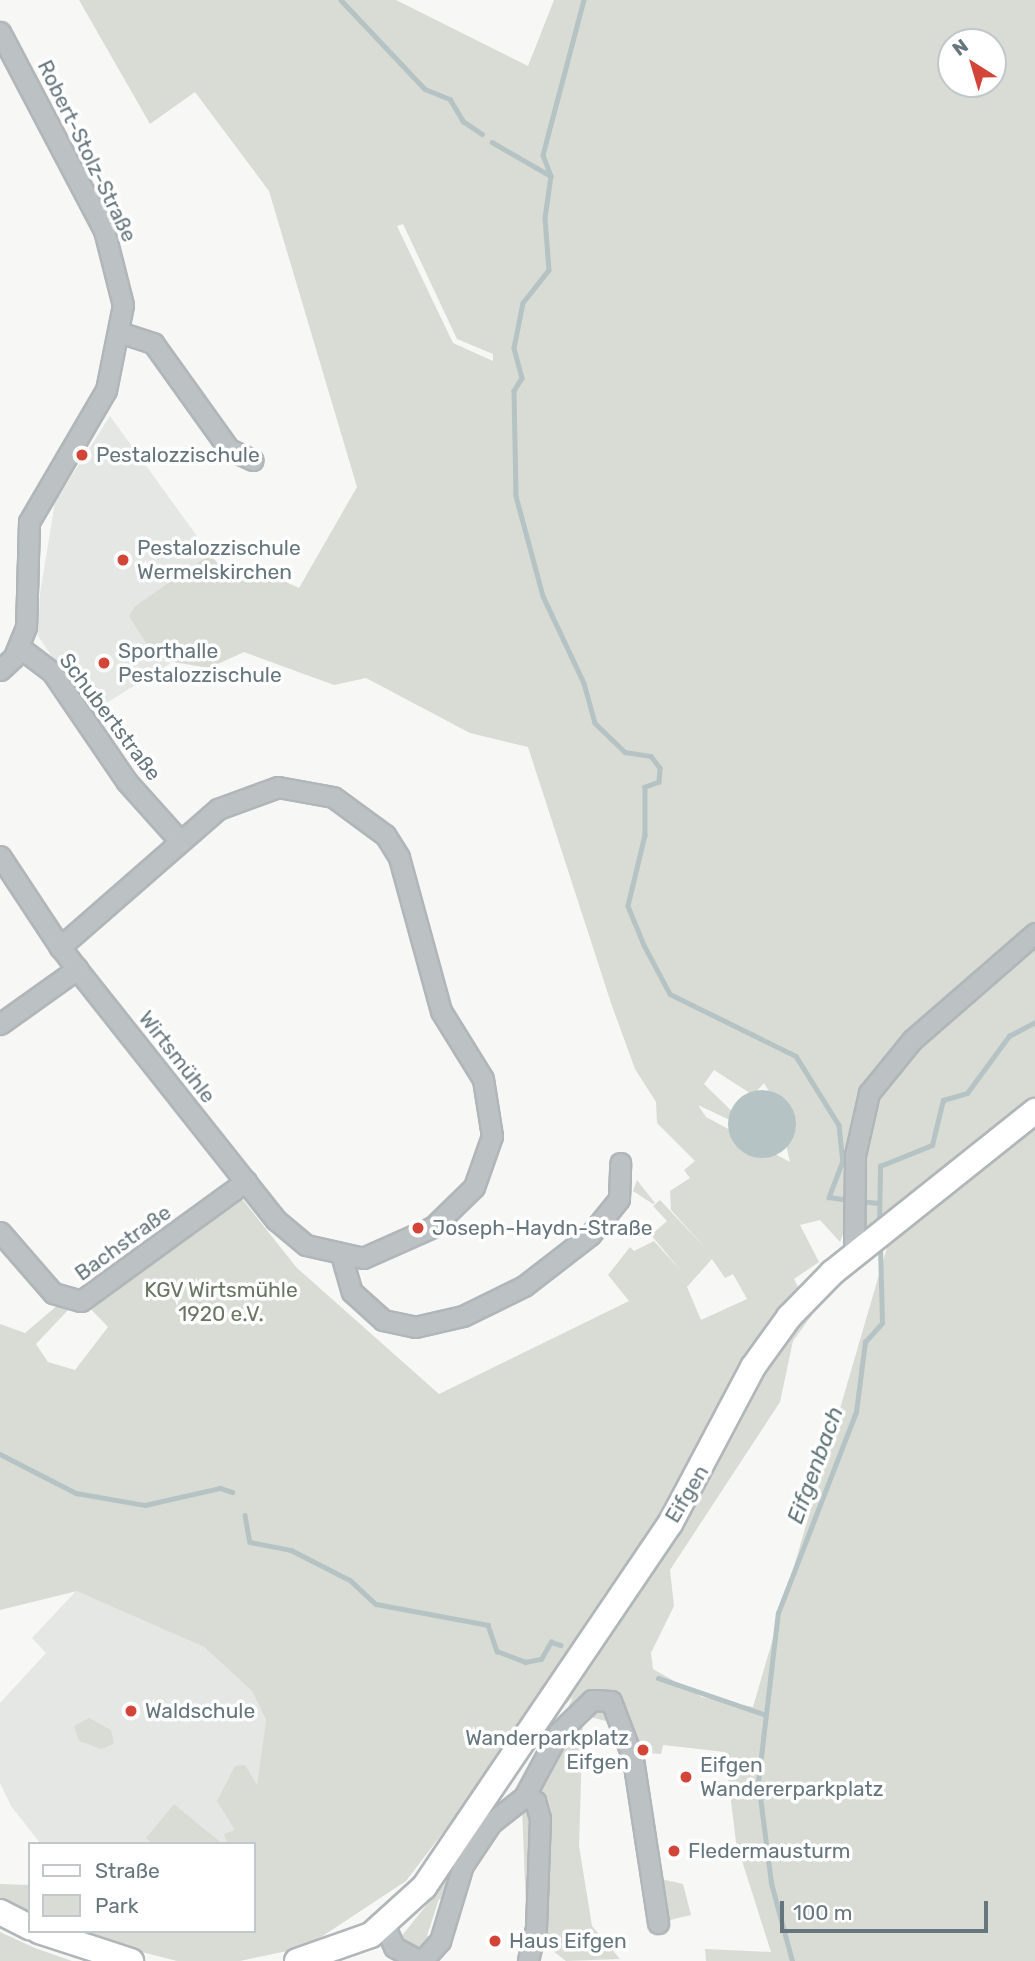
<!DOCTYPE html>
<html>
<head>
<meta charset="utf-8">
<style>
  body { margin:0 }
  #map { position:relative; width:1035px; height:1961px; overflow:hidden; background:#f7f7f5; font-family:Rubik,sans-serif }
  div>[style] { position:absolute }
  .built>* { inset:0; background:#e5e7e5 }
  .green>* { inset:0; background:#d8dcd4 }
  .water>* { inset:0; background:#b5c3c5 }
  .round { border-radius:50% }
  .stream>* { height:4.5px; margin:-2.25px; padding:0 2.25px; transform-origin:2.25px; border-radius:2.25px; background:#b5c3c5 }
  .roads { filter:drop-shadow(2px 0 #b0b6b9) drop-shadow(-2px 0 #b0b6b9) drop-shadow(0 2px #b0b6b9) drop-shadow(0 -2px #b0b6b9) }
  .minor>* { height:19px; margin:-9.5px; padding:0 9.5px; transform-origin:9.5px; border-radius:9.5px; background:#bcc2c4 }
  .major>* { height:24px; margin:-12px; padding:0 12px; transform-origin:12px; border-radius:12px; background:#fff }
  .dots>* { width:19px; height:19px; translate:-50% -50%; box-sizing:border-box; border:4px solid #fff; border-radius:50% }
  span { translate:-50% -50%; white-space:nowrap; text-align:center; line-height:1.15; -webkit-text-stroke:7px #fff; paint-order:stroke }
  .street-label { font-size:21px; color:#65767d }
  .poi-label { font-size:21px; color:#65767d }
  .left { translate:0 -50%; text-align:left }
  .right { translate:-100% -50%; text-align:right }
  .park-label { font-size:21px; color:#697663 }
  .water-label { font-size:23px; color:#607578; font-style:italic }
  .legend { position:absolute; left:28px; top:1842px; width:228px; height:91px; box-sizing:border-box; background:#fff; border:2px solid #c1c8cb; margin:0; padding:9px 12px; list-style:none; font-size:21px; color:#65767d }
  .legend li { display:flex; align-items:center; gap:14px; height:35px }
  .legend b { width:35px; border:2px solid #c1c8cb }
  .north { position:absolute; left:937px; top:28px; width:70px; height:70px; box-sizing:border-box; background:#fff; border:2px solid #c1c8cb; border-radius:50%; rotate:323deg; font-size:19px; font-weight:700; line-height:28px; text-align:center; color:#65767d }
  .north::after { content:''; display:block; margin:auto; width:24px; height:32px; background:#d34539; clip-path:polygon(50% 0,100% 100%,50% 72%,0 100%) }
  .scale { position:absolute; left:780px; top:1901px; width:208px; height:32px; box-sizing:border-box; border:4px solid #65767d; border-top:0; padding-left:9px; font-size:21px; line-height:24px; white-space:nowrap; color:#65767d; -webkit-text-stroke:5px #fff; paint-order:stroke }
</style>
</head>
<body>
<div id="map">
  <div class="built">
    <i style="clip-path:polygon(110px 416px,210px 554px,135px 606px,156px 659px,171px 663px,90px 713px,38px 636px,40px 594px,55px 502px)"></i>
    <i style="clip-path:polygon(77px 1590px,204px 1647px,252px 1691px,266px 1720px,257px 1786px,246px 1828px,225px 1834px,227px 1844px,41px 1844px,11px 1806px,0 1783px,0 1703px,46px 1653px,32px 1638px)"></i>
  </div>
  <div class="green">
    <i style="clip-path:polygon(evenodd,79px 0,396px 0,528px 66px,554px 0,1035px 0,1035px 1103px,871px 1230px,846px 1227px,840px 1242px,820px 1220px,800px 1225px,819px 1262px,794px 1279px,812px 1315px,793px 1341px,780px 1402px,670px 1570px,674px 1606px,651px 1653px,653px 1669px,702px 1697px,753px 1707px,890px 1237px,1035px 1121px,1035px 1961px,706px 1961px,705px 1949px,771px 1952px,736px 1842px,725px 1752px,663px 1745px,661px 1754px,639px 1752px,632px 1728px,583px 1715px,579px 1846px,592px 1926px,620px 1959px,566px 1961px,527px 1931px,522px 1808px,573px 1697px,467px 1801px,406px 1881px,306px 1947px,240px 1961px,177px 1961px,60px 1931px,254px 1931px,254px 1844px,227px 1844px,224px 1834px,235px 1830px,217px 1801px,235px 1766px,245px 1765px,257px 1785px,266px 1720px,252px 1691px,204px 1647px,77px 1591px,0 1610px,0 1324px,25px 1333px,59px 1304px,70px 1308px,36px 1344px,48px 1362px,75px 1370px,108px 1327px,88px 1306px,239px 1195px,297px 1268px,439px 1394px,629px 1301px,608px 1275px,630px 1247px,634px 1251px,654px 1241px,682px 1272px,651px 1235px,667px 1221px,653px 1206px,660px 1200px,708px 1251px,671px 1210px,670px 1191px,690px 1178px,684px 1170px,695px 1161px,657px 1123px,656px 1102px,635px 1069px,611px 1003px,528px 747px,470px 733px,366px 678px,334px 685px,244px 652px,209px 668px,156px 659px,129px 616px,135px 606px,210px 554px,232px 581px,275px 577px,299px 588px,357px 487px,269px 191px,195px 92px,150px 124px,79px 0,951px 42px,993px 42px,993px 84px,951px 84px,951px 42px,79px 0,403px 224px,457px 339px,493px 354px,493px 361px,453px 343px,397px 226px,403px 224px,79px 0,714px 1070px,753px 1095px,764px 1083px,778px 1107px,790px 1162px,706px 1117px,698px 1105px,751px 1130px,704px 1084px,714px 1070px,79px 0,712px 1259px,725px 1278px,733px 1274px,747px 1299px,701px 1320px,687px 1287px,712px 1259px)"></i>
    <i style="clip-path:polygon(637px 1180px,655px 1203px,653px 1204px,633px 1191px)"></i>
    <i style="clip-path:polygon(89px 1718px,111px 1730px,114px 1744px,101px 1749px,79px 1741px,74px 1726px)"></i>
    <i style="clip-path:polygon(174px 1804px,198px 1824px,223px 1844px,153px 1844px,146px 1838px)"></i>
    <i style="clip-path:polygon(454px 1871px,447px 1900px,439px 1899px,427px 1936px,438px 1934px,428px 1948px,404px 1945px,400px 1938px)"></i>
    <i style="clip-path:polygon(661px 1879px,683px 1884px,691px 1915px,670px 1920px)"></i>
    <i style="clip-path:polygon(0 1884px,30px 1885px,30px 1918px,0 1903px)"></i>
    <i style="clip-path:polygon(0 1932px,35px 1948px,72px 1961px,0 1961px)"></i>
  </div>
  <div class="water">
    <i class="round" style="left:728px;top:1090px;width:68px;height:68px"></i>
  </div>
  <div class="stream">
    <i style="left:341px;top:0;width:122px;rotate:46.7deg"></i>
    <i style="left:425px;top:89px;width:27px;rotate:22deg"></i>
    <i style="left:450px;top:99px;width:26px;rotate:59deg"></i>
    <i style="left:463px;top:121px;width:23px;rotate:34deg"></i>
    <i style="left:584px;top:0;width:160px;rotate:104.8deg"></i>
    <i style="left:543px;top:155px;width:22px;rotate:69deg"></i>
    <i style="left:551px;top:176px;width:42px;rotate:98.1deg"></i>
    <i style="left:545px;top:218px;width:52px;rotate:85.6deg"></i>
    <i style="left:549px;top:270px;width:42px;rotate:128.2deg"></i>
    <i style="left:523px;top:303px;width:46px;rotate:101.3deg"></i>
    <i style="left:514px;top:348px;width:31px;rotate:75deg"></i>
    <i style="left:522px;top:378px;width:15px;rotate:122deg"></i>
    <i style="left:514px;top:391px;width:105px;rotate:88.9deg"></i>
    <i style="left:516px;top:496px;width:104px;rotate:74.9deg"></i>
    <i style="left:543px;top:596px;width:96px;rotate:64.8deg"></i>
    <i style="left:584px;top:683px;width:41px;rotate:74.6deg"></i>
    <i style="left:595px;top:723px;width:42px;rotate:44deg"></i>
    <i style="left:625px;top:752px;width:26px;rotate:9deg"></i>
    <i style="left:651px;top:756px;width:15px;rotate:53deg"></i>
    <i style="left:660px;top:768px;width:14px;rotate:94deg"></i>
    <i style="left:659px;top:782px;width:15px;rotate:160deg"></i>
    <i style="left:645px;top:787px;width:48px;rotate:90deg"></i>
    <i style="left:645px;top:835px;width:73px;rotate:103.5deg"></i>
    <i style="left:628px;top:906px;width:42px;rotate:67.7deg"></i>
    <i style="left:644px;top:945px;width:55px;rotate:62deg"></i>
    <i style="left:670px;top:994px;width:140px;rotate:26.2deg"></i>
    <i style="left:796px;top:1056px;width:81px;rotate:58.1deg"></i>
    <i style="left:839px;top:1125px;width:36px;rotate:84deg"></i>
    <i style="left:843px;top:1161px;width:39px;rotate:111deg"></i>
    <i style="left:829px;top:1197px;width:19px;rotate:9deg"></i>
    <i style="left:492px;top:142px;width:68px;rotate:30deg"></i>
    <i style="left:860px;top:1201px;width:18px;rotate:6deg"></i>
    <i style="left:879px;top:1226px;width:60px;rotate:-89deg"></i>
    <i style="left:880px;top:1166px;width:56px;rotate:-22deg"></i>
    <i style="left:932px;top:1145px;width:46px;rotate:-76.3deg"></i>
    <i style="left:943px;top:1100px;width:25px;rotate:-16deg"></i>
    <i style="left:967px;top:1093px;width:71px;rotate:-53.6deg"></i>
    <i style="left:1009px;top:1036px;width:30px;rotate:-28deg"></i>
    <i style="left:0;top:1454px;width:85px;rotate:27.2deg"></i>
    <i style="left:76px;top:1493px;width:70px;rotate:9.9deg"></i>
    <i style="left:145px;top:1505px;width:77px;rotate:-12.8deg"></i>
    <i style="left:220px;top:1488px;width:13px;rotate:18deg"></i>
    <i style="left:245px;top:1515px;width:27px;rotate:80deg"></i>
    <i style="left:250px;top:1542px;width:42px;rotate:11deg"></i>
    <i style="left:291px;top:1550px;width:66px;rotate:27deg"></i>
    <i style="left:350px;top:1580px;width:35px;rotate:43deg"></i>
    <i style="left:376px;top:1604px;width:114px;rotate:10.6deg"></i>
    <i style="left:488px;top:1625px;width:28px;rotate:71deg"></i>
    <i style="left:497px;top:1651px;width:30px;rotate:21deg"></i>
    <i style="left:525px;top:1662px;width:16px;rotate:-11deg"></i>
    <i style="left:541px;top:1659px;width:20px;rotate:-60deg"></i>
    <i style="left:551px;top:1642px;width:10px;rotate:17deg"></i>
    <i style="left:658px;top:1678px;width:114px;rotate:18.9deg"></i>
    <i style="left:792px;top:1961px;width:81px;rotate:-105.1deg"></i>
    <i style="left:771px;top:1883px;width:102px;rotate:-97.3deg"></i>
    <i style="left:758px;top:1782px;width:170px;rotate:-83.3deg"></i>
    <i style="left:778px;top:1613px;width:216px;rotate:-68.8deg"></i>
    <i style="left:856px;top:1412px;width:71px;rotate:-82.7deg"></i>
    <i style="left:865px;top:1342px;width:25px;rotate:-48deg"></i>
    <i style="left:882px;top:1323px;width:78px;rotate:-91.5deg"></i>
  </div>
  <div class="roads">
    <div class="minor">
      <i style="left:0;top:32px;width:224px;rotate:62.3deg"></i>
      <i style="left:104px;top:230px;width:77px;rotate:75.8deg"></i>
      <i style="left:123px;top:305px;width:87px;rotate:101.3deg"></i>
      <i style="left:106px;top:390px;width:153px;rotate:120.3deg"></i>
      <i style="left:29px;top:522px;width:105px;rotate:91.6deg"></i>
      <i style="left:26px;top:627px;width:32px;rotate:112deg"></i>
      <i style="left:14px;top:657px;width:19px;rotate:137deg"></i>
      <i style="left:122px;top:333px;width:33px;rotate:18deg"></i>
      <i style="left:153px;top:343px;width:130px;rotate:54.4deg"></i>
      <i style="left:229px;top:449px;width:26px;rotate:25deg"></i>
      <i style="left:19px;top:647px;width:41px;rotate:37.1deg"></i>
      <i style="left:52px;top:672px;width:133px;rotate:55.7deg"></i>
      <i style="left:127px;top:782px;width:79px;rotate:48.1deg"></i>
      <i style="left:0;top:856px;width:109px;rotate:56.6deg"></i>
      <i style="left:60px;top:947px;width:28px;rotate:52deg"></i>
      <i style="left:77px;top:969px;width:320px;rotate:51.6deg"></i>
      <i style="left:276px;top:1220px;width:39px;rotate:40deg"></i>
      <i style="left:306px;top:1245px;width:58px;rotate:12.8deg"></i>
      <i style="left:363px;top:1258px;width:77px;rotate:-23.9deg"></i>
      <i style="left:433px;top:1227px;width:57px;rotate:-44.3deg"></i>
      <i style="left:474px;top:1187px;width:54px;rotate:-70.6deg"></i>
      <i style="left:492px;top:1136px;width:58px;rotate:-99deg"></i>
      <i style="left:483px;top:1079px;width:80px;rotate:-121.7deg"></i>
      <i style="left:441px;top:1011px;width:160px;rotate:-105.3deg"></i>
      <i style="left:399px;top:857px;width:26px;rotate:-122deg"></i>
      <i style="left:385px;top:835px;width:64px;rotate:-143.8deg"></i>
      <i style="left:333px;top:797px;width:56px;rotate:-169.7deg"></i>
      <i style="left:278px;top:787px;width:64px;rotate:159.9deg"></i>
      <i style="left:218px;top:809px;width:210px;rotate:138.9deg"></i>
      <i style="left:0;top:1024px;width:95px;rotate:-35.5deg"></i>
      <i style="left:0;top:1232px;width:81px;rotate:49deg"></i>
      <i style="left:53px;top:1293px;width:29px;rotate:16deg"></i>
      <i style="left:81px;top:1301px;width:204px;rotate:-36deg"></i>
      <i style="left:854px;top:1256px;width:101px;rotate:-89.4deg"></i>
      <i style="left:855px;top:1155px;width:64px;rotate:-77.3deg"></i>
      <i style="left:869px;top:1093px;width:68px;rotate:-50.9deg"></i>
      <i style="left:912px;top:1040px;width:163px;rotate:-41deg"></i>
      <i style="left:342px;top:1258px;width:35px;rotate:74deg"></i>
      <i style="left:352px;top:1292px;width:42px;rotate:42.1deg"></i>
      <i style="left:383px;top:1320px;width:33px;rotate:12deg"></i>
      <i style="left:415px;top:1327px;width:49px;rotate:-12.9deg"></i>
      <i style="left:463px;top:1316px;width:68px;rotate:-26.2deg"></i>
      <i style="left:524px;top:1286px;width:83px;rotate:-37.7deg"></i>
      <i style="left:590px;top:1235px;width:46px;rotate:-51.1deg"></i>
      <i style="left:619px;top:1199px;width:36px;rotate:-88deg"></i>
      <i style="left:524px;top:1797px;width:74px;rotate:-61.7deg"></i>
      <i style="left:559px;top:1732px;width:46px;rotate:-44.1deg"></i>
      <i style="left:592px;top:1700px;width:19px;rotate:3deg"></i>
      <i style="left:611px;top:1701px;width:62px;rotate:69.2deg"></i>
      <i style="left:633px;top:1759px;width:166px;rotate:81.3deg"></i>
      <i style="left:383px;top:1922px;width:27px;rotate:66deg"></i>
      <i style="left:394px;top:1947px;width:30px;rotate:28deg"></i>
      <i style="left:422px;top:1961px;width:27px;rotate:-48deg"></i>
      <i style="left:440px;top:1941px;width:79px;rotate:-73.2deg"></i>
      <i style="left:463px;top:1865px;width:50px;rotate:-56.3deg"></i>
      <i style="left:491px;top:1823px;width:42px;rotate:-38.2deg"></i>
      <i style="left:524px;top:1797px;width:12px;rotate:20deg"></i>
      <i style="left:535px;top:1801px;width:18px;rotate:74deg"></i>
      <i style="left:540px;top:1818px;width:110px;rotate:92.1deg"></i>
      <i style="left:536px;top:1928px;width:34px;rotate:104deg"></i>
    </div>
    <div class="major">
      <i style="left:0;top:1912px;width:34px;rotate:27deg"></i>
      <i style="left:39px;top:1931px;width:97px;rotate:18.1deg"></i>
      <i style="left:297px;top:1961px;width:78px;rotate:-19.4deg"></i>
      <i style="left:371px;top:1935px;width:72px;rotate:-42.2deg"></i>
      <i style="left:424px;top:1887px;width:439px;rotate:-55.9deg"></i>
      <i style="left:670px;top:1524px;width:178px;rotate:-62.1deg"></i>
      <i style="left:753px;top:1367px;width:62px;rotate:-54.2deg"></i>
      <i style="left:789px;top:1317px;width:62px;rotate:-45.7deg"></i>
      <i style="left:832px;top:1273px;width:260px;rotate:-38.6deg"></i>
    </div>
  </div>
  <div class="dots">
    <i style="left:82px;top:455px;background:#d34539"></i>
    <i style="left:123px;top:560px;background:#d34539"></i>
    <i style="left:104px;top:663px;background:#d34539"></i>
    <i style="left:418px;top:1228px;background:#d34539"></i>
    <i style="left:131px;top:1711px;background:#d34539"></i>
    <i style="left:643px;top:1750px;background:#d34539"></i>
    <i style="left:686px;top:1777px;background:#d34539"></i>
    <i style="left:674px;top:1851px;background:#d34539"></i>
    <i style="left:495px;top:1941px;background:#d34539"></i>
  </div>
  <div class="street-label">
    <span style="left:87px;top:151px;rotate:64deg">Robert-Stolz-Straße</span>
    <span style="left:110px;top:717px;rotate:53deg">Schubertstraße</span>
    <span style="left:177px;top:1057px;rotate:52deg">Wirtsmühle</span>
    <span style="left:123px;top:1243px;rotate:-36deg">Bachstraße</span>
    <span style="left:687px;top:1494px;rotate:-59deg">Eifgen</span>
  </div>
  <div class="poi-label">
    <span class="left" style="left:96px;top:455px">Pestalozzischule</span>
    <span class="left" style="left:137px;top:560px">Pestalozzischule<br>Wermelskirchen</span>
    <span class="left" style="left:118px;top:663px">Sporthalle<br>Pestalozzischule</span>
    <span class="left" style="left:432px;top:1228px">Joseph-Haydn-Straße</span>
    <span class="left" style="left:145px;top:1711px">Waldschule</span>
    <span class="right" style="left:629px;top:1750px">Wanderparkplatz<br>Eifgen</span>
    <span class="left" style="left:700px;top:1777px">Eifgen<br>Wandererparkplatz</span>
    <span class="left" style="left:688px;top:1851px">Fledermausturm</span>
    <span class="left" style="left:509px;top:1941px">Haus Eifgen</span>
  </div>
  <div class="park-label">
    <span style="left:221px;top:1302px">KGV Wirtsmühle<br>1920 e.V.</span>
  </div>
  <div class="water-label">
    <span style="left:815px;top:1465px;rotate:-70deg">Eifgenbach</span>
  </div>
  <ul class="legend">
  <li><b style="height:9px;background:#fff"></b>Straße</li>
  <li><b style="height:19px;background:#d8dcd4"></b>Park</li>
  </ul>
  <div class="north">N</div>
  <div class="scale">100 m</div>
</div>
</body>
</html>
